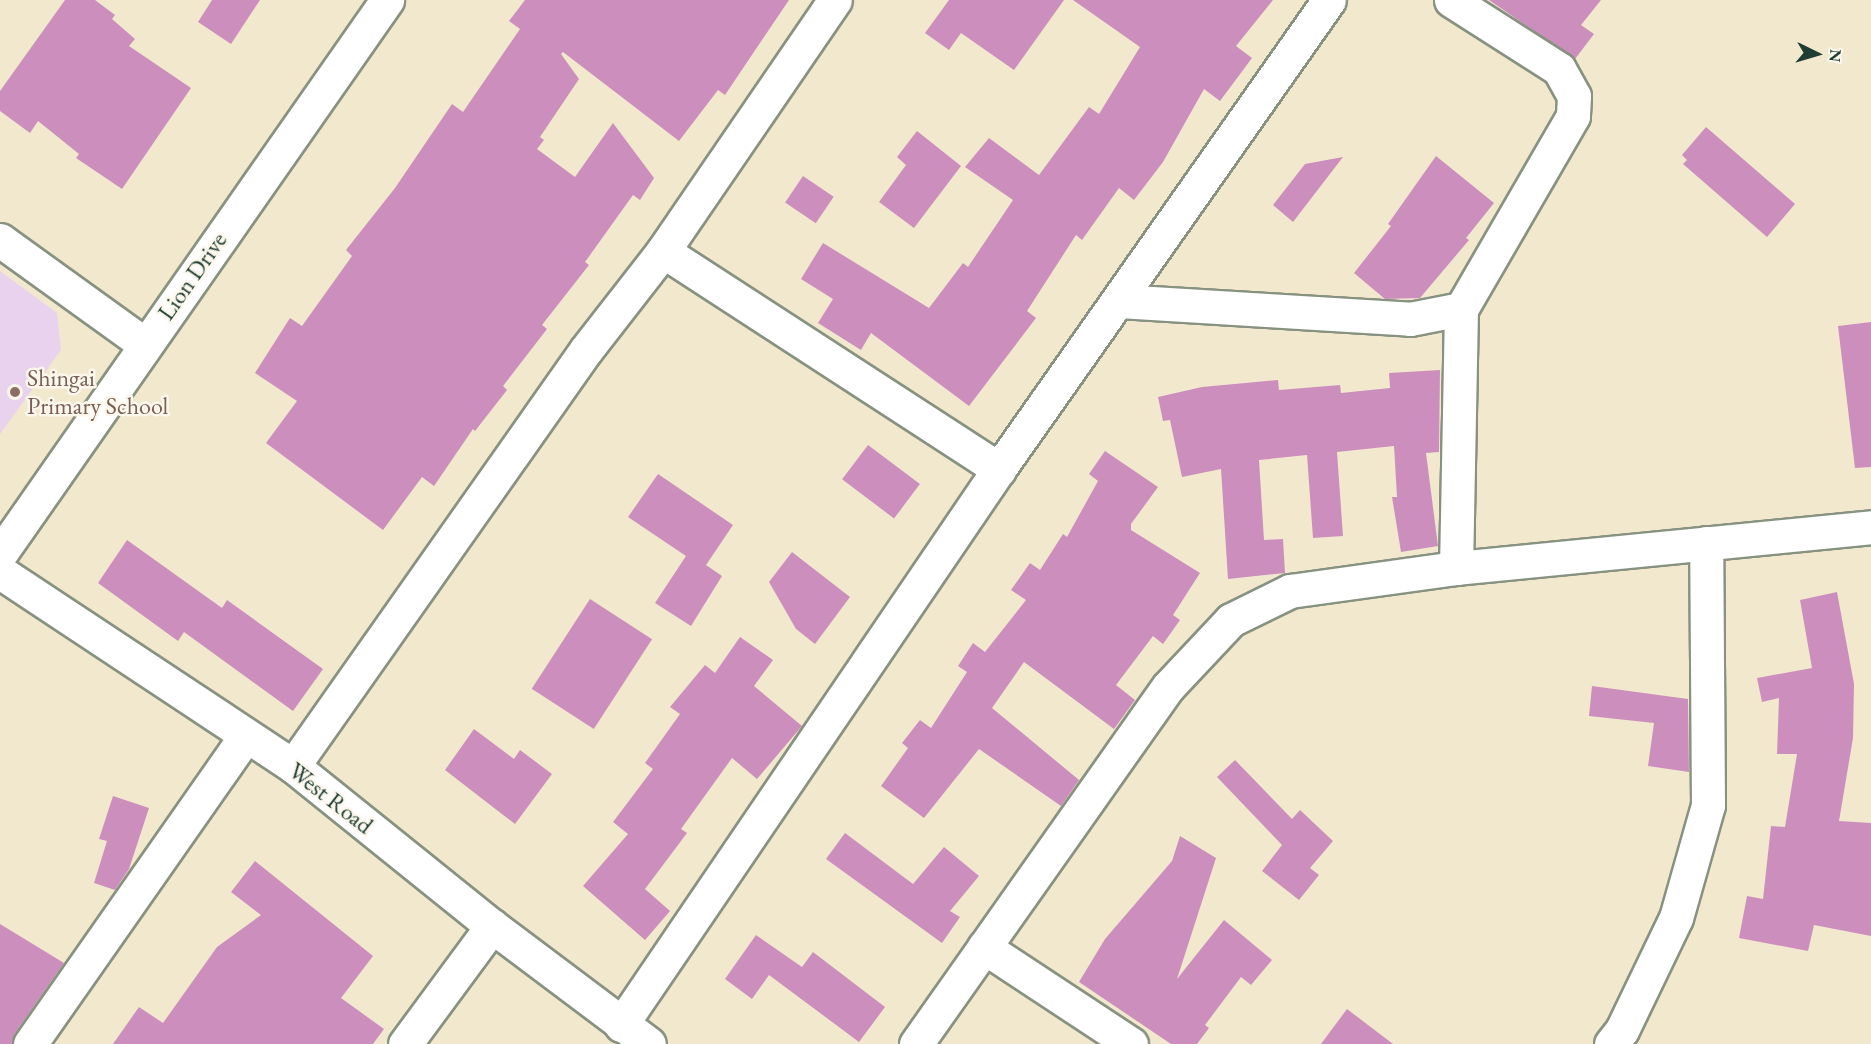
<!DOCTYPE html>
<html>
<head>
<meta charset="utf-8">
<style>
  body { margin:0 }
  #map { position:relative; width:1871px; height:1044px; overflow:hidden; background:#f2e8ce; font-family:"EB Garamond",serif }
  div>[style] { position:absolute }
  .built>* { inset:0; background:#e8d2ee }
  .building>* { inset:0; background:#cc8fbd; transform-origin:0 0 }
  .roads { filter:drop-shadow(2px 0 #889281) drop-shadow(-2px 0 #889281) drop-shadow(0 2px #889281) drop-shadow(0 -2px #889281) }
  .minor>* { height:33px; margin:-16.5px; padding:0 16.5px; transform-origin:16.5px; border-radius:16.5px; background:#fff }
  .dots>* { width:16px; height:16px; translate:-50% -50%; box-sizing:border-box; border:3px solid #fbf7ec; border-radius:50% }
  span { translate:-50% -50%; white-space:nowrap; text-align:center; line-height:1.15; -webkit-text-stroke:5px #fbf7ec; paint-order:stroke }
  .street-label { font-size:24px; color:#1f3d34 }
  .education-label { font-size:24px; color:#785e54 }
  .left { translate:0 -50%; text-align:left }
  .north { position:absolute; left:1787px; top:24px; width:60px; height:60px; -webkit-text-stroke:4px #fbf7ec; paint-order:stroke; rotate:95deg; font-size:16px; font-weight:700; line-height:24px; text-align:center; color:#1f3d34 }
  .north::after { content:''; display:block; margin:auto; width:21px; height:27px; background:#1f3d34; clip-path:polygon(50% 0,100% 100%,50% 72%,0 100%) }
</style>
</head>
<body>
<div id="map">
  <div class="built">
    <i style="clip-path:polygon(0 271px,57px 313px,61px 350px,0 434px)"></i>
  </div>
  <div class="building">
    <i style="clip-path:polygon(65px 0,95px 0,115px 15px,112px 19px,135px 39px,129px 46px,191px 88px,122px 189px,76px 158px,79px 154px,38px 121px,30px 133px,0 111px,0 91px)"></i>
    <i style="clip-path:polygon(212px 0,260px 0,231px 44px,198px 22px)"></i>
    <i style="clip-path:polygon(525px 0,789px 0,725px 95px,718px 90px,679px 141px,563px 52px,561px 54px,579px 79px,540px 137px,544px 140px,537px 149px,575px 177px,613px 123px,654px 178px,640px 200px,633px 195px,585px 262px,589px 265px,542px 325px,547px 329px,503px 386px,507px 390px,475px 431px,473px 429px,434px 486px,422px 477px,383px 530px,266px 443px,297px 401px,255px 373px,290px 318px,302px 326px,352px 256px,346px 250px,395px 188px,452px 104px,463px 112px,520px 29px,509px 21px)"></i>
    <i style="clip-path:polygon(949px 0,1064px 0,1014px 70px,961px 33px,949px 50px,925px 33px)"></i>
    <i style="clip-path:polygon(1073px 0,1273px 0,1236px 46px,1252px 58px,1220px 101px,1204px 89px,1163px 162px,1134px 200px,1119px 188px,1082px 240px,1076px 235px,1027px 311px,1036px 318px,969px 406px,871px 333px,861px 350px,818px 323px,833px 299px,801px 279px,823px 243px,929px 308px,963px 263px,968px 267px,1013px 200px,965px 167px,989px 138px,1039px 175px,1089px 107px,1099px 114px,1140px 47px)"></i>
    <i style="clip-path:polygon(1489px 0,1601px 0,1581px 25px,1594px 34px,1575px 59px)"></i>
    <i style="clip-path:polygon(1706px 127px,1795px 204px,1767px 237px,1683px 164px,1687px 160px,1682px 155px)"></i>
    <i style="clip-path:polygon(917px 131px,961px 166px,914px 228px,879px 202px,906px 165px,897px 157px)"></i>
    <i style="clip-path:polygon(1436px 156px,1494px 203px,1466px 238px,1469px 240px,1420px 298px,1385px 299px,1354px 273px,1391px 226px,1388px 224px)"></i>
    <i style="clip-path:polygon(1343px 157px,1293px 222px,1273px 205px,1305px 164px)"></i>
    <i style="left:803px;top:176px;width:37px;height:32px;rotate:34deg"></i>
    <i style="clip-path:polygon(1871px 322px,1871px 467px,1855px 468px,1838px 326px)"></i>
    <i style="clip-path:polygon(1440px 370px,1439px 452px,1426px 453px,1438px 546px,1401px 552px,1392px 497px,1397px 497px,1394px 446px,1337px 452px,1343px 536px,1313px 538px,1307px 455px,1259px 460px,1264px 540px,1283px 539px,1285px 573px,1228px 579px,1221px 469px,1182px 477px,1170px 420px,1163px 421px,1158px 397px,1202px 387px,1278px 380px,1279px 390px,1340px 385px,1341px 393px,1390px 388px,1389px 373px)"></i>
    <i style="left:868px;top:445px;width:65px;height:43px;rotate:37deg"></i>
    <i style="clip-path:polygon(1105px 451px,1158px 487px,1131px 524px,1131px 530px,1200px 573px,1173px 615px,1180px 620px,1163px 644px,1153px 636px,1116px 685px,1135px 700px,1114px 729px,1024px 662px,992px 708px,1079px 780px,1061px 806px,979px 749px,924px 818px,881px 786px,908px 748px,902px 743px,920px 720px,931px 728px,967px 672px,958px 666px,973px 643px,985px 652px,1026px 600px,1011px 590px,1030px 563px,1040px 570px,1063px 534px,1067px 537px,1098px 481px,1089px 474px)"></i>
    <i style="clip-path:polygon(658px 474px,733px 525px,706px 565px,722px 576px,691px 626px,655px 603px,686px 556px,628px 517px)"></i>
    <i style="clip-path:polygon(127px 540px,222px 608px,227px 600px,323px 669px,293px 711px,184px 632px,178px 641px,98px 583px)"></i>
    <i style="clip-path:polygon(792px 552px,850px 597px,815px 644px,796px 629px,769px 582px)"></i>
    <i style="clip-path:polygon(1837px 592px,1854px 684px,1853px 738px,1839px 821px,1871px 823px,1871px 936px,1814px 925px,1808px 951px,1739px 938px,1747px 896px,1763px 899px,1771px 826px,1785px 827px,1797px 754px,1777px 754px,1779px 698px,1762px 702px,1757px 678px,1812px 668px,1800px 600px)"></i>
    <i style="left:590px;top:599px;width:74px;height:107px;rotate:33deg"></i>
    <i style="clip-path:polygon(740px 637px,773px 660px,754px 686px,802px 726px,757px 779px,732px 758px,681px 829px,687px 833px,645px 889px,670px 911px,645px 940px,583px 886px,628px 834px,613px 822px,653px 769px,645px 763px,680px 714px,670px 707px,705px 665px,715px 673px)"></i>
    <i style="clip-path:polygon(1592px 686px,1688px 699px,1689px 772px,1648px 766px,1654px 723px,1589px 716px)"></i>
    <i style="clip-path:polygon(474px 729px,514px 759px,520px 750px,552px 774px,515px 824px,445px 770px)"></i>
    <i style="clip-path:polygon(1235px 760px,1292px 819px,1300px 810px,1333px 841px,1310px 868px,1319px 875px,1299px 900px,1262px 871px,1282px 845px,1217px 777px)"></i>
    <i style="clip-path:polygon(113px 796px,149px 808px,129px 869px,115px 890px,94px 883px,107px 841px,99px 839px)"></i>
    <i style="clip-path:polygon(845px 833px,913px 884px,944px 847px,979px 876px,950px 911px,960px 917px,942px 943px,826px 859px)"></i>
    <i style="clip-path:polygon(1180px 836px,1216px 858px,1177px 979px,1224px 920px,1272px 960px,1251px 985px,1241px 977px,1205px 1025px,1209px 1028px,1197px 1044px,1171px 1044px,1079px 982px,1105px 939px,1172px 861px)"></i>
    <i style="clip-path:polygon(255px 861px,373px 956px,341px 998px,384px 1029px,373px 1044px,113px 1044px,139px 1007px,163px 1023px,217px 947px,261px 915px,231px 892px)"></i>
    <i style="clip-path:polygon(0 924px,64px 963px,15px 1033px,12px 1044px,0 1044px)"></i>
    <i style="clip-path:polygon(756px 935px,802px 967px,813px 952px,885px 1007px,859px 1042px,769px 975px,752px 999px,725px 979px)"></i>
    <i style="clip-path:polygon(1347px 1009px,1393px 1044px,1321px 1044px)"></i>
  </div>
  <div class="roads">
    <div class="minor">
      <i style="left:1451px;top:0;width:128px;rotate:32.6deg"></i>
      <i style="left:1559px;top:69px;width:31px;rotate:61deg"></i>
      <i style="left:1574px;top:96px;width:20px;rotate:93deg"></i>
      <i style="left:1573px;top:116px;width:223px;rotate:120.1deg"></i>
      <i style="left:1461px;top:309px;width:259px;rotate:91.1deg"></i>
      <i style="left:0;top:240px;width:176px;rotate:35.8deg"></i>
      <i style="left:663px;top:251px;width:304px;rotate:-55.6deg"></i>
      <i style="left:1119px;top:301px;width:292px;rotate:3.5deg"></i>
      <i style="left:1410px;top:319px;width:52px;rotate:-11.1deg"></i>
      <i style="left:0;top:554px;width:676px;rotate:-55.06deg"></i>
      <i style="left:0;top:572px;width:351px;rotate:33.5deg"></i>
      <i style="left:293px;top:766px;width:255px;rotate:38.8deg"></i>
      <i style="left:492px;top:926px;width:196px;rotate:36.9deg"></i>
      <i style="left:293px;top:766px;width:509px;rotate:-54.84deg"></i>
      <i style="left:586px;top:350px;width:125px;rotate:-52.1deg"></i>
      <i style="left:663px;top:251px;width:401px;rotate:33deg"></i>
      <i style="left:984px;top:947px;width:176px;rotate:33.4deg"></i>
      <i style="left:621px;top:1025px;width:672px;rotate:-55.79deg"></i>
      <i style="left:999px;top:469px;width:573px;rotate:-54.87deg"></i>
      <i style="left:30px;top:1044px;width:375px;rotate:-55deg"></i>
      <i style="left:405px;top:1044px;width:147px;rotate:-53.6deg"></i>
      <i style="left:916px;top:1044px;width:437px;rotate:-54.8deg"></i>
      <i style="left:1168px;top:687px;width:92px;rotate:-46.8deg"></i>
      <i style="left:1231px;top:620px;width:66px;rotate:-26.2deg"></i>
      <i style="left:1290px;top:591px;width:168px;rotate:-7.9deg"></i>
      <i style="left:1456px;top:568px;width:417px;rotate:-5.6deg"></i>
      <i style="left:1611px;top:1044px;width:18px;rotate:-52deg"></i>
      <i style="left:1622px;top:1030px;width:124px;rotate:-64.3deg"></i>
      <i style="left:1676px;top:918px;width:117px;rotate:-74.2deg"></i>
      <i style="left:1708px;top:805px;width:262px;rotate:-90.4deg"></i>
    </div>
  </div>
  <div class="dots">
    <i style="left:15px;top:392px;background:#8d6e63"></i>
  </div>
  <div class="street-label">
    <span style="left:192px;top:276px;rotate:-55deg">Lion Drive</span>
    <span style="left:331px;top:798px;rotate:38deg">West Road</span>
  </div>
  <div class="education-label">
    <span class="left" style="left:27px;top:392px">Shingai<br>Primary School</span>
  </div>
  <div class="north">N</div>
</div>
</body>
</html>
